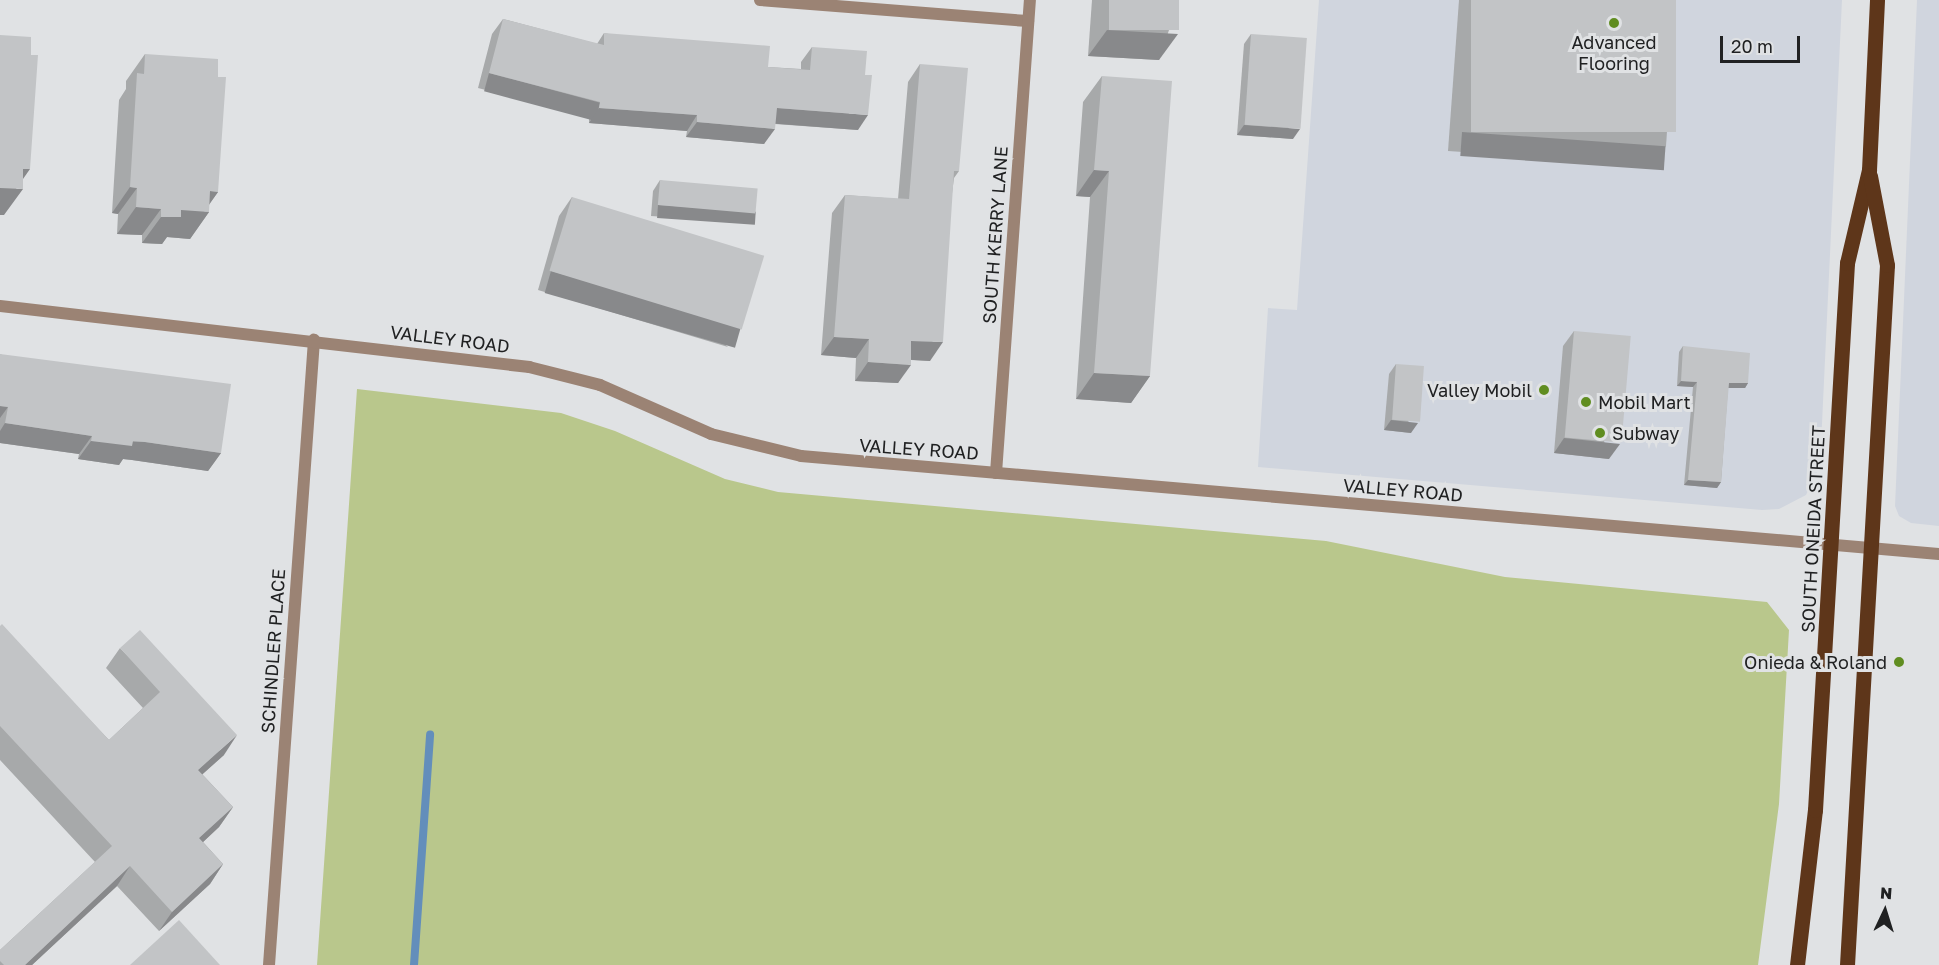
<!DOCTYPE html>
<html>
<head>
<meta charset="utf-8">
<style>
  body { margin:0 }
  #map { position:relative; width:1939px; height:965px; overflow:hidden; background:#e0e2e4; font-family:"Golos Text",sans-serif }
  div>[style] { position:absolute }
  .built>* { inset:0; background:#d0d5de }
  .green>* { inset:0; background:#b9c78c }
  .stream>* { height:8px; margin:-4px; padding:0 4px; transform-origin:4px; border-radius:4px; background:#638ebb }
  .minor>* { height:12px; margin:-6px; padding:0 6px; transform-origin:6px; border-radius:6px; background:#9b8374 }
  .tertiary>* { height:12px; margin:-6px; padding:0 6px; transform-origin:6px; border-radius:6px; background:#9b8374 }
  .primary>* { height:15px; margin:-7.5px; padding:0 7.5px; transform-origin:7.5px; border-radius:7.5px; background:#5e361a }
  .wall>* { inset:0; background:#a7a9aa }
  .shaded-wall>* { inset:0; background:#88898b; transform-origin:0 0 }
  .building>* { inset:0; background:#c2c4c6; transform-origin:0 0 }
  .dots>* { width:16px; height:16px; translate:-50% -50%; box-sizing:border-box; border:3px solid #e0e2e4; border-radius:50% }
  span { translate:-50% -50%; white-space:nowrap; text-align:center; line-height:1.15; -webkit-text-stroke:6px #e0e2e4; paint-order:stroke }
  .poi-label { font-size:18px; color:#202122 }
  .right { translate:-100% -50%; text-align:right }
  .left { translate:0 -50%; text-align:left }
  .street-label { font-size:18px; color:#202122 }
  .north { position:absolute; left:1855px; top:881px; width:60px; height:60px; -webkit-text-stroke:4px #e0e2e4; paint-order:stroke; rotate:4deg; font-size:16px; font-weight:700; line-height:24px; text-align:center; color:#202122 }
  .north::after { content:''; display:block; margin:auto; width:21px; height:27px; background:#202122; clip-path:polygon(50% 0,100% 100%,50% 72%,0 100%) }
  .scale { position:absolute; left:1720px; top:36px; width:80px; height:27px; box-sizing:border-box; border:3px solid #202122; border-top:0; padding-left:8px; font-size:18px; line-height:21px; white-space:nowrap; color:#202122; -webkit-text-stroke:4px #e0e2e4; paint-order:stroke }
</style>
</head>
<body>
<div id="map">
  <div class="built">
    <i style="clip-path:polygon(1319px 0,1842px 0,1820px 466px,1806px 495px,1779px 509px,1762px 510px,1258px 467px,1268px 308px,1297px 310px)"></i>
    <i style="clip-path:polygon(1917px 0,1939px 0,1939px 526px,1911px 523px,1899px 516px,1895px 506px)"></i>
  </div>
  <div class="green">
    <i style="clip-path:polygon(357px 389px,561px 413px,615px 431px,725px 479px,778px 492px,1326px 541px,1505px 577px,1767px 602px,1789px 630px,1779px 804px,1758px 965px,317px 965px)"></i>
  </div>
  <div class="stream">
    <i style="left:414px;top:965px;width:231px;rotate:-86deg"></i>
  </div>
  <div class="minor">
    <i style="left:760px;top:0;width:269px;rotate:4.5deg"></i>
    <i style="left:996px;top:473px;width:474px;rotate:-85.9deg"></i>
    <i style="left:269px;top:965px;width:627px;rotate:-85.88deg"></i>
  </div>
  <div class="tertiary">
    <i style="left:0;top:306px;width:533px;rotate:6.58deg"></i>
    <i style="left:529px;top:367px;width:73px;rotate:14.2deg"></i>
    <i style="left:600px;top:385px;width:121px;rotate:23.8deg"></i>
    <i style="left:711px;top:434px;width:93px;rotate:13.7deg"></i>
    <i style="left:801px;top:456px;width:1142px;rotate:4.92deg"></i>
  </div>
  <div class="primary">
    <i style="left:1797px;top:965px;width:156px;rotate:-83.4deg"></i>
    <i style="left:1815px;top:810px;width:548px;rotate:-86.65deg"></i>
    <i style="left:1847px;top:263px;width:96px;rotate:-76.7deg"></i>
    <i style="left:1869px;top:170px;width:170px;rotate:-87.3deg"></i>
    <i style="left:1847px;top:965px;width:701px;rotate:-86.73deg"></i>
    <i style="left:1887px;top:265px;width:91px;rotate:-100.8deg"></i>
  </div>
  <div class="wall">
    <i style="clip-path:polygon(1092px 0,1179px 0,1159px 60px,1088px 56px)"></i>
    <i style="clip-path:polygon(1459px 0,1676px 0,1666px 146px,1653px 165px,1448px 151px)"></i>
    <i style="clip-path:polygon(503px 19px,597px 44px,604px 33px,768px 67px,801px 69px,801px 62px,812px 47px,858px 130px,775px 124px,764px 144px,686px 137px,687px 131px,589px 123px,589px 117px,478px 88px,492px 34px)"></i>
    <i style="clip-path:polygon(1251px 34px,1293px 139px,1237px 135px,1244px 44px)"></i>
    <i style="clip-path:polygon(145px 54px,218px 192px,209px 204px,209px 212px,190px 239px,167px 237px,162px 244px,142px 243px,142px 235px,117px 234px,118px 214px,112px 213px,119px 100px,126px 89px,126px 81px)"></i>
    <i style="clip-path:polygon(920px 64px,959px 171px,954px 178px,930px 361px,911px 360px,898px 383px,855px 381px,856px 358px,821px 355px,832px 213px,845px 195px,898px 199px,908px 82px)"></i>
    <i style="clip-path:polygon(1102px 76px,1150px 376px,1131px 403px,1076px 399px,1090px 197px,1076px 196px,1083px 102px)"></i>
    <i style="clip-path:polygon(660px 180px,756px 212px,749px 223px,651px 216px,653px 191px)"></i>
    <i style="clip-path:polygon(572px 197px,728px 347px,538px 290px,559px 216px)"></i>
    <i style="clip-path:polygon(1574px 331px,1609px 459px,1554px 453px,1563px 346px)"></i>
    <i style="clip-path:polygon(1683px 346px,1748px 383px,1745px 388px,1728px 388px,1721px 482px,1717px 488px,1684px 485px,1693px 387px,1677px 386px,1679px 352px)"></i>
    <i style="clip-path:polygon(0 354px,221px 453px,208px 471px,132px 460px,123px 459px,119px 465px,78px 459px,79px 454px,0 443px)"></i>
    <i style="clip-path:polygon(1396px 364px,1411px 433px,1384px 430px,1389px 374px)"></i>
    <i style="clip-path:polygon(0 626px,109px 740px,143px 708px,106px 668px,120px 648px,224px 755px,202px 774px,233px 807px,219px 827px,203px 842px,223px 864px,210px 884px,159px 931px,117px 886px,32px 965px,0 965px,0 950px,95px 862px,0 760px)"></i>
  </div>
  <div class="shaded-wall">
    <i style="clip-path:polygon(1107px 30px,1178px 34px,1159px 60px,1088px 56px)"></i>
    <i style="left:489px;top:73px;width:115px;height:19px;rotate:15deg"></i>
    <i style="clip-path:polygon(599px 108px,697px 115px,687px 131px,589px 123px)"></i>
    <i style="clip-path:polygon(777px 108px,868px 115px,858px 130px,766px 123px)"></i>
    <i style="clip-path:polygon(697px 122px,775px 129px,764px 144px,686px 137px)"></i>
    <i style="clip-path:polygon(1244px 125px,1300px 129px,1293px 139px,1237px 135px)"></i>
    <i style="left:1462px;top:132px;width:204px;height:24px;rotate:4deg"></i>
    <i style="clip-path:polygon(23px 169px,30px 169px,16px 189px,23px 189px,4px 215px,0 215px,0 188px)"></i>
    <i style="clip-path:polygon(1094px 170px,1109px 171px,1090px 197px,1076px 196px)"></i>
    <i style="clip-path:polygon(130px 187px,137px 188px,118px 214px,112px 213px)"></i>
    <i style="clip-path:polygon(210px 191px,218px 192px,204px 212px,209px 212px,190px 239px,167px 237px,162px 244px,142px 243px,161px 217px,181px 210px)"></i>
    <i style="left:658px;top:205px;width:98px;height:13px;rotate:4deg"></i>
    <i style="clip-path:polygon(136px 207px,161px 209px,142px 235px,117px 234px)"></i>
    <i style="left:551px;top:271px;width:198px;height:23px;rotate:16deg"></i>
    <i style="clip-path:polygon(834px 337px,869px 339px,856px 358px,821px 355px)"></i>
    <i style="clip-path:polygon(911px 341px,943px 342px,930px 361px,898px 359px)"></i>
    <i style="clip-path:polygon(868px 362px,911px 365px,898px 383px,855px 381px)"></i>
    <i style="clip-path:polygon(1094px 373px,1150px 376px,1131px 403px,1076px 399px)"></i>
    <i style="clip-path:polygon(1681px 381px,1697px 382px,1693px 387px,1677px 386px)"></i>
    <i style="clip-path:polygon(1729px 383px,1748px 383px,1745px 388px,1725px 388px)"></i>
    <i style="clip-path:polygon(0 406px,8px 407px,0 418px)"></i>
    <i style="clip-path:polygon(1391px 420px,1418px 423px,1411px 433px,1384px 430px)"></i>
    <i style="clip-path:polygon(5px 423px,92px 436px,79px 454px,0 443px,0 431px)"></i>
    <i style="clip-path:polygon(1564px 438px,1620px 444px,1609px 459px,1554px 453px)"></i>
    <i style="clip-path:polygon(91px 441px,145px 442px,221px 453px,208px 471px,132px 460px,123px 459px,119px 465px,78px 459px)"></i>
    <i style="clip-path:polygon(1688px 480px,1721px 482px,1717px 488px,1684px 485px)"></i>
    <i style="clip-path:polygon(237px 735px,224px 755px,185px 790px,198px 770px)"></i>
    <i style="clip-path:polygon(233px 807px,219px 827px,186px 858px,199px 838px)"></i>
    <i style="clip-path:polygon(223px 864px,210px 884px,159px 931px,172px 912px)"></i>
    <i style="clip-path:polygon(130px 866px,117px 886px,32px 965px,25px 965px)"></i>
  </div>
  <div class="building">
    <i style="left:1109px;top:0;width:70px;height:30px"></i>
    <i style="left:1471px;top:0;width:205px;height:132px"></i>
    <i style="clip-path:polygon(503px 19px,604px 45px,604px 33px,770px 46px,768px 67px,810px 70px,812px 47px,867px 51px,865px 75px,872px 75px,868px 115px,777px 108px,775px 129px,697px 122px,697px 115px,599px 108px,600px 102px,489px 73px)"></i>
    <i style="left:1251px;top:34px;width:56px;height:91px;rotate:4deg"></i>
    <i style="clip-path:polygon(0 35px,31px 37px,31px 55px,38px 55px,30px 169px,23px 169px,23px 189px,0 188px)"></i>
    <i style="clip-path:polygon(145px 54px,218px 59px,218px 77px,226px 77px,218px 192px,210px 191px,209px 212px,181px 210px,181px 217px,161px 217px,161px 209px,136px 207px,137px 188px,130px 187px,137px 73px,144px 74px)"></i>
    <i style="clip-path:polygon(920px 64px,968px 68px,959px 171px,954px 171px,943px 342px,911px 341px,911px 365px,868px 362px,869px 339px,834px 337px,845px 195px,909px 199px)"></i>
    <i style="clip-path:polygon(1102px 76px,1172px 81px,1150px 376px,1094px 373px,1109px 171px,1094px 170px)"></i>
    <i style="left:660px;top:180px;width:98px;height:25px;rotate:5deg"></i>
    <i style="left:572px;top:197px;width:201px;height:77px;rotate:17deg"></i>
    <i style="left:1574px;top:331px;width:57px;height:107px;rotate:5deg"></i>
    <i style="clip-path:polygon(1683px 346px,1750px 353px,1748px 383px,1729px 383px,1721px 482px,1688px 480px,1697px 382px,1681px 381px)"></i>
    <i style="clip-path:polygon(0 354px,231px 384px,221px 453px,145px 442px,133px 441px,132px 446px,91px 441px,92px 436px,5px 423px,8px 407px,0 406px)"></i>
    <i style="left:1396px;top:364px;width:28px;height:56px;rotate:4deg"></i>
    <i style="clip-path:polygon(2px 624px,109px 740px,160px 692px,120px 648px,140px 630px,237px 735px,198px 770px,233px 807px,199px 838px,223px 864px,172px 912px,130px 866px,25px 965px,4px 965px,0 961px,0 950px,112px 846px,0 726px,0 626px)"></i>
    <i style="clip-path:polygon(179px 920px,220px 965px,130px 965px)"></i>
  </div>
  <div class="dots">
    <i style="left:1614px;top:23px;background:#608d20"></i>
    <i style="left:1544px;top:390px;background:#608d20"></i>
    <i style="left:1586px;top:402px;background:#608d20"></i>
    <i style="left:1600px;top:433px;background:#608d20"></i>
    <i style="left:1899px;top:662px;background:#608d20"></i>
  </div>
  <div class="poi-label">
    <span style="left:1614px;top:53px">Advanced<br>Flooring</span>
    <span class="right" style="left:1532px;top:390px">Valley Mobil</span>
    <span class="left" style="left:1598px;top:402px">Mobil Mart</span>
    <span class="left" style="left:1612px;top:433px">Subway</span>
    <span class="right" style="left:1887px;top:662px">Onieda &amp; Roland</span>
  </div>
  <div class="street-label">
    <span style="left:995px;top:235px;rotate:-86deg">SOUTH KERRY LANE</span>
    <span style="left:450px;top:339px;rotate:7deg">VALLEY ROAD</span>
    <span style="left:919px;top:449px;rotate:4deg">VALLEY ROAD</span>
    <span style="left:1403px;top:490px;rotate:5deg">VALLEY ROAD</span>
    <span style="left:1813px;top:529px;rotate:-87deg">SOUTH ONEIDA STREET</span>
    <span style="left:273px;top:651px;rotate:-86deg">SCHINDLER PLACE</span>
  </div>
  <div class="north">N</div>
  <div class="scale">20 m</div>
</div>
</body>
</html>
